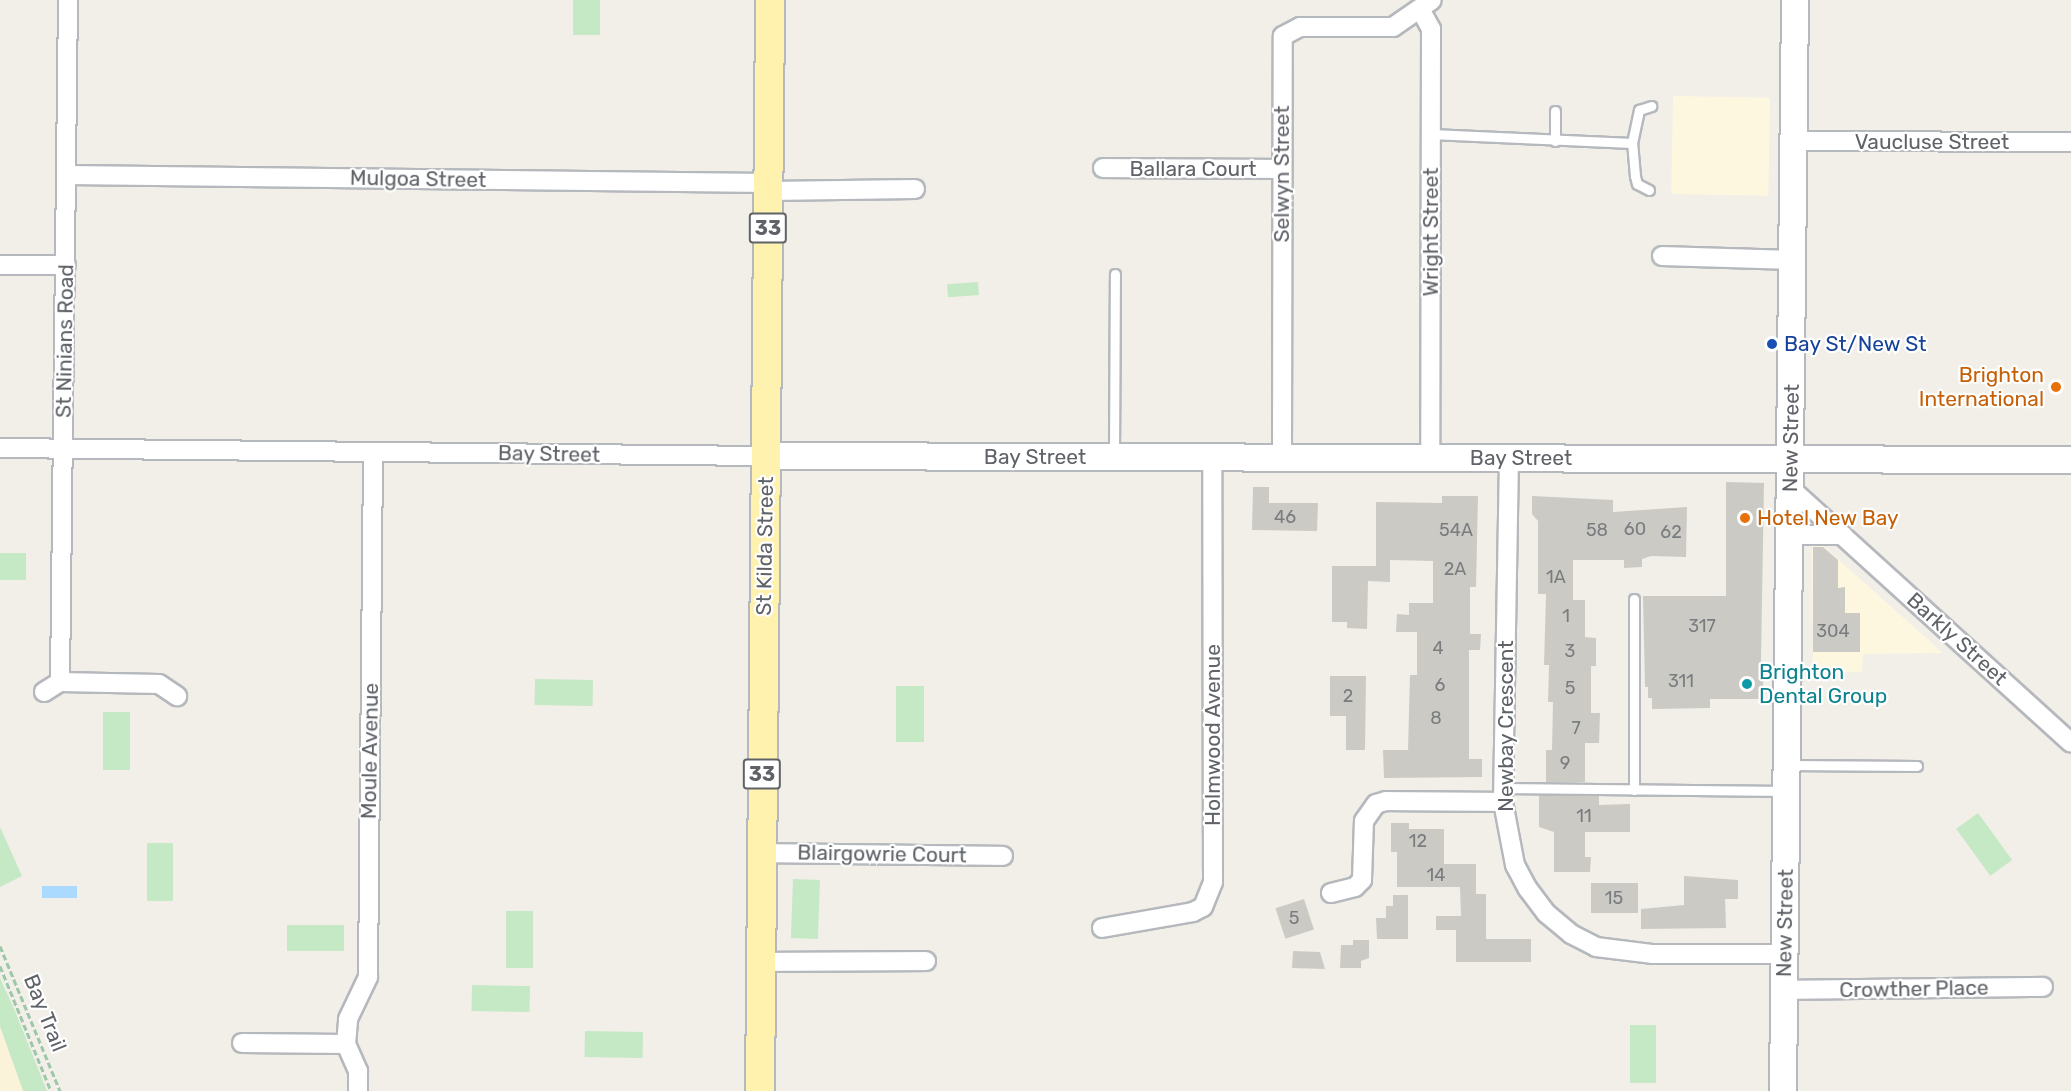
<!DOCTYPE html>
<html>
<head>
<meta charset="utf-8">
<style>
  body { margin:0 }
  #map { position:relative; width:2071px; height:1091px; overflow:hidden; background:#f1efe8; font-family:Rubik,sans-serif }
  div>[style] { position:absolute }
  .commercial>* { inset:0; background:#fef7e0; transform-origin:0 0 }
  .green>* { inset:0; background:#c5e8c5; transform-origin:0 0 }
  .sand>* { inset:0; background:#fbf3d9 }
  .water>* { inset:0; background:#aadaff; transform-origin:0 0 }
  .building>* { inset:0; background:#cccac5; transform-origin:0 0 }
  .path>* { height:3px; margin-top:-1.5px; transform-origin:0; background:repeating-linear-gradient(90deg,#9cc7a9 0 6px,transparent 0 9px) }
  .roads { filter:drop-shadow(2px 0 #b5b8bc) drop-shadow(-2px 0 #b5b8bc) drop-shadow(0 2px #b5b8bc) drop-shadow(0 -2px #b5b8bc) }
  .lane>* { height:9px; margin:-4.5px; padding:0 4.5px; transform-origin:4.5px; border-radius:4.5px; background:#fff }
  .street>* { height:18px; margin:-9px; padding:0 9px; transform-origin:9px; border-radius:9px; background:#fff }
  .secondary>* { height:26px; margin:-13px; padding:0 13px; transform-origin:13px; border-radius:13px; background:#fff }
  .primary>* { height:28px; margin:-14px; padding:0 14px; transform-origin:14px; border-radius:14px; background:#fff2af }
  .dots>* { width:16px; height:16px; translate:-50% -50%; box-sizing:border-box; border:3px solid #fff; border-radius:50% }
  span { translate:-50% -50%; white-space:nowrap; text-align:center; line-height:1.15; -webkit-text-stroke:4.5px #fff; paint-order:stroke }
  .number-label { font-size:18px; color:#7a7d7f }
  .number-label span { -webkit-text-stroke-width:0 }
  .shield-label span { padding:2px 4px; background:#fff; border:2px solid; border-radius:4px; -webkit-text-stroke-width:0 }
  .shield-label { font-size:20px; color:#5f6368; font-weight:700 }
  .street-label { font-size:21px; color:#5f6368 }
  .transit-label { font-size:21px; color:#164399 }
  .left { translate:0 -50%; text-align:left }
  .food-label { font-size:21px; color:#c56008 }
  .right { translate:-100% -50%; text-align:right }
  .culture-label { font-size:21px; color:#0d838f }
</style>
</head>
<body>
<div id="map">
  <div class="commercial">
    <i style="left:1673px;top:96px;width:97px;height:98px;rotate:1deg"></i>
    <i style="clip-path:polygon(1812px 546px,1823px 546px,1943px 653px,1863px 654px,1862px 672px,1813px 673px)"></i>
  </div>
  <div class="green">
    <i style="left:573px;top:0;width:27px;height:35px"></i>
    <i style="left:978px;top:282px;width:13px;height:31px;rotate:86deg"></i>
    <i style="left:0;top:553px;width:26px;height:27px"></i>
    <i style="left:535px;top:679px;width:58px;height:26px;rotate:1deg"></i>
    <i style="left:896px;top:686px;width:28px;height:56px"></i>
    <i style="left:103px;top:712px;width:27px;height:58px"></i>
    <i style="left:1978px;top:813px;width:58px;height:27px;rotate:54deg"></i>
    <i style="clip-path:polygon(0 827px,22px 876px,0 887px)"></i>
    <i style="left:147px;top:843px;width:26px;height:58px"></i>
    <i style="left:793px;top:879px;width:27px;height:59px;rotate:2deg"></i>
    <i style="left:506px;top:911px;width:27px;height:57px"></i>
    <i style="left:287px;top:925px;width:57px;height:26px"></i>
    <i style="clip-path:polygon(0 978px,15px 1011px,47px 1091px,23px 1091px,0 1027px)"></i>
    <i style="left:472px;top:985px;width:58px;height:26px;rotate:1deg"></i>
    <i style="left:1630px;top:1025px;width:26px;height:58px"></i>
    <i style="left:585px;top:1031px;width:58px;height:26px;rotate:1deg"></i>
  </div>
  <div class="sand">
    <i style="clip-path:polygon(0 1027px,23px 1091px,0 1091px)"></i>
  </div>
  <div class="water">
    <i style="left:42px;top:886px;width:35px;height:12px"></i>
  </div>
  <div class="building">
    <i style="clip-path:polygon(1726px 482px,1764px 483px,1761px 660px,1764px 692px,1760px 699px,1710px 699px,1710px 708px,1652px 709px,1652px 698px,1648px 698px,1648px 687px,1645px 687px,1643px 596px,1726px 596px)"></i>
    <i style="clip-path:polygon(1253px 487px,1269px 487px,1269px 503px,1318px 503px,1317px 531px,1252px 530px)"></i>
    <i style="clip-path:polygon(1442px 496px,1478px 496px,1476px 587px,1470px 587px,1470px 634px,1481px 634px,1480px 650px,1469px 650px,1469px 759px,1482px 759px,1482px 777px,1384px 778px,1383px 750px,1408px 750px,1410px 675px,1417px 675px,1417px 632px,1396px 632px,1397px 614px,1409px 615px,1409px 603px,1433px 603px,1433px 561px,1390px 560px,1390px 582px,1368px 581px,1367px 629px,1347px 628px,1347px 622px,1332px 622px,1332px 566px,1376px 566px,1376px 502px,1442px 503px)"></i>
    <i style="clip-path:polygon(1532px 496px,1613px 500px,1613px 512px,1687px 507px,1686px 557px,1651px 556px,1642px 559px,1642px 567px,1624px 568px,1624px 560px,1573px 560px,1573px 600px,1585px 600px,1585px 637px,1596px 638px,1596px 666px,1591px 666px,1591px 713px,1600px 713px,1599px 743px,1585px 743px,1585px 782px,1546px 782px,1546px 750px,1552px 750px,1553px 702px,1548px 702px,1549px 665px,1544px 665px,1546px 594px,1538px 594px,1538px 521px,1532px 514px)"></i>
    <i style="clip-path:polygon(1813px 547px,1823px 547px,1838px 560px,1838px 588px,1845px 587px,1845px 613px,1860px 613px,1860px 652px,1813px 652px)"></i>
    <i style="clip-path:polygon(1330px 676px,1366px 676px,1365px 750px,1346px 750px,1346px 716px,1330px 716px)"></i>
    <i style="clip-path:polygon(1539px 795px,1599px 796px,1599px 805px,1630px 804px,1630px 832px,1585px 832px,1585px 857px,1591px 857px,1590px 872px,1554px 872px,1554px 832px,1539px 827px)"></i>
    <i style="clip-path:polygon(1391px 823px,1409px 823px,1409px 829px,1444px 829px,1444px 864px,1476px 864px,1476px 894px,1486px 894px,1486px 939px,1531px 939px,1531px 962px,1456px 962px,1456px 930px,1436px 930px,1436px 916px,1461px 916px,1460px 887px,1397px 887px,1397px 852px,1391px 852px)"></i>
    <i style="clip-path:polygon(1684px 876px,1738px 880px,1738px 899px,1725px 899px,1726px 928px,1641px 929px,1641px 909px,1684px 905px)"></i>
    <i style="left:1591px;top:883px;width:47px;height:30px"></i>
    <i style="clip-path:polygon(1393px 895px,1408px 895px,1408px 939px,1377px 939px,1376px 918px,1386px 918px,1386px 906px,1393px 906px)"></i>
    <i style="left:1304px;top:899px;width:32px;height:30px;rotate:72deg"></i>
    <i style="clip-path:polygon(1353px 940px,1369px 940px,1369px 958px,1361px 961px,1361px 968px,1340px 968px,1341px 945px,1353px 945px)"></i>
    <i style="clip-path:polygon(1293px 951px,1320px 952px,1325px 969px,1292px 968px)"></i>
  </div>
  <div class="path">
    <i style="left:0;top:946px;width:157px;rotate:67.5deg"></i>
    <i style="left:0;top:966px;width:135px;rotate:67.8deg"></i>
  </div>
  <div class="roads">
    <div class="lane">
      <i style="left:1555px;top:111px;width:30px;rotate:90deg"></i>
      <i style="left:1431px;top:134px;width:201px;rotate:2.6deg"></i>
      <i style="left:1649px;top:190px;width:13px;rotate:-153deg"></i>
      <i style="left:1637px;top:184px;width:8px;rotate:-104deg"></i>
      <i style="left:1635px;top:176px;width:33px;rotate:-95deg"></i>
      <i style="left:1632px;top:143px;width:34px;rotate:-78deg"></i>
      <i style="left:1639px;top:110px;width:13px;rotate:-18deg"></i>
      <i style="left:1114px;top:455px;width:181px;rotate:-89.7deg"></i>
      <i style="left:1788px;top:765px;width:129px;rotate:0.4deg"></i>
      <i style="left:1503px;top:788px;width:283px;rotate:0.6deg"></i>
      <i style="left:1634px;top:790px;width:191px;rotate:-90deg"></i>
    </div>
    <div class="street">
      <i style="left:1420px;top:9px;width:23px;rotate:61deg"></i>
      <i style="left:1431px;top:29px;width:429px;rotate:90.1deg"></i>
      <i style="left:1794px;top:141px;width:277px;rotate:0.2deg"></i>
      <i style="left:1103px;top:168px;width:179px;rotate:0.3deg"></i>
      <i style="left:67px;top:175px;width:701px;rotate:0.65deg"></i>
      <i style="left:768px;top:191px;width:147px;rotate:-0.8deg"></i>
      <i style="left:1662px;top:256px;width:130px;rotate:1.8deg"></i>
      <i style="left:0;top:265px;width:66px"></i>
      <i style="left:0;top:448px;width:766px;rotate:0.6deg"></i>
      <i style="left:1282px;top:458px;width:422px;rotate:-89.9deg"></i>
      <i style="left:1283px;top:36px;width:19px;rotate:-28deg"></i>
      <i style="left:1300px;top:27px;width:93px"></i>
      <i style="left:1393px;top:27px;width:47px;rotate:-34.7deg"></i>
      <i style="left:1509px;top:458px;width:344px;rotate:91deg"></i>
      <i style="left:1503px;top:802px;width:64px;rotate:79.2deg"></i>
      <i style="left:1515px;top:865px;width:27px;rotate:62deg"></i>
      <i style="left:1528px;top:889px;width:30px;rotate:53deg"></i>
      <i style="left:1546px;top:913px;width:33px;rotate:40deg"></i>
      <i style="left:1571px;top:934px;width:28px;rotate:27deg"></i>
      <i style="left:1596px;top:947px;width:56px;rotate:7.1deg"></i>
      <i style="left:1652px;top:954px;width:133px"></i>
      <i style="left:1790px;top:488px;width:379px;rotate:42.2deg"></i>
      <i style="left:1790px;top:535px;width:53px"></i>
      <i style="left:60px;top:682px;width:682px;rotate:-89.33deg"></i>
      <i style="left:44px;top:692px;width:19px;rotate:-32deg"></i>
      <i style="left:60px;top:682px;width:99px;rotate:1.2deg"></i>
      <i style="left:159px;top:684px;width:22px;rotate:34deg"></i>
      <i style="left:762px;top:853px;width:241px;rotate:0.7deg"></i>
      <i style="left:1331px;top:893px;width:25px;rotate:-14deg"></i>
      <i style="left:1355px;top:887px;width:10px;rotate:-45deg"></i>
      <i style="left:1362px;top:880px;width:59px;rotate:-88.1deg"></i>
      <i style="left:1364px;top:821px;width:21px;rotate:-55deg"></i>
      <i style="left:1376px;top:804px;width:10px;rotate:-17deg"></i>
      <i style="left:1386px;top:801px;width:117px;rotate:0.5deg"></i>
      <i style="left:1102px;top:928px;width:92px;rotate:-10deg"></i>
      <i style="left:1193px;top:912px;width:11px;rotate:-27deg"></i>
      <i style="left:1203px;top:907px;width:27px;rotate:-68deg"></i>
      <i style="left:1213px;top:882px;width:425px;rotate:-90.1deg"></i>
      <i style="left:761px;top:962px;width:165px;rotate:-0.3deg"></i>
      <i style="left:1784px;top:990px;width:259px;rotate:-0.7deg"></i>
      <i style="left:242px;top:1043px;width:104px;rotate:0.6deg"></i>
      <i style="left:346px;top:1044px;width:30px;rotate:66deg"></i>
      <i style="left:358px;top:1071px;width:20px;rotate:90deg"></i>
      <i style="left:346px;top:1044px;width:25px;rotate:-85deg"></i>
      <i style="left:348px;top:1019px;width:47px;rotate:-64.5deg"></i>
      <i style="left:368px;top:977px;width:525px;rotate:-89.45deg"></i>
    </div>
    <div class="secondary">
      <i style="left:766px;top:456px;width:1305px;rotate:0.18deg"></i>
      <i style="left:1783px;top:1091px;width:1091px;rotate:-89.37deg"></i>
    </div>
    <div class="primary">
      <i style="left:760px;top:1091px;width:1091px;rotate:-89.47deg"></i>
    </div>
  </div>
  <div class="dots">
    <i style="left:1772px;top:344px;background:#1a4fb4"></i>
    <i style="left:2056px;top:387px;background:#e8710a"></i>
    <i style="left:1745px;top:518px;background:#e8710a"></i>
    <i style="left:1747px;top:684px;background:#0f9aa8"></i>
  </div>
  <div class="number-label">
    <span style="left:1285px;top:517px">46</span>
    <span style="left:1635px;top:529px">60</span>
    <span style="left:1456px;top:530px">54A</span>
    <span style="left:1597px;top:530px">58</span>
    <span style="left:1671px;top:532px">62</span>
    <span style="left:1455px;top:569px">2A</span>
    <span style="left:1556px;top:577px">1A</span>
    <span style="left:1566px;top:616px">1</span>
    <span style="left:1702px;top:626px">317</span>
    <span style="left:1833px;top:631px">304</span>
    <span style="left:1438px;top:648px">4</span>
    <span style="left:1570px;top:651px">3</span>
    <span style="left:1681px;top:681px">311</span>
    <span style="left:1440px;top:685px">6</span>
    <span style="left:1570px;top:688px">5</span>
    <span style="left:1348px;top:696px">2</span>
    <span style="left:1436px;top:718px">8</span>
    <span style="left:1576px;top:728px">7</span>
    <span style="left:1565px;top:763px">9</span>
    <span style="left:1584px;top:816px">11</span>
    <span style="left:1418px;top:841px">12</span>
    <span style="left:1436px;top:875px">14</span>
    <span style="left:1614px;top:898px">15</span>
    <span style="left:1294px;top:918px">5</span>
  </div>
  <div class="shield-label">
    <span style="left:768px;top:228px">33</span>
    <span style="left:762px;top:774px">33</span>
  </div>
  <div class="street-label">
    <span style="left:1932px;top:142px">Vaucluse Street</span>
    <span style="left:1193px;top:169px">Ballara Court</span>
    <span style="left:1282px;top:174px;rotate:-90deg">Selwyn Street</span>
    <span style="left:418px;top:179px;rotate:1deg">Mulgoa Street</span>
    <span style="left:1431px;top:232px;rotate:-90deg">Wright Street</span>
    <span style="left:65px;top:341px;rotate:-89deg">St Ninians Road</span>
    <span style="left:1791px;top:438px;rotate:-89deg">New Street</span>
    <span style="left:549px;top:454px;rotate:1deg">Bay Street</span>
    <span style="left:1035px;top:457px">Bay Street</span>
    <span style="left:1521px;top:458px">Bay Street</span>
    <span style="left:765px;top:546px;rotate:-89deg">St Kilda Street</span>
    <span style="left:1957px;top:639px;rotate:42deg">Barkly Street</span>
    <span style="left:1506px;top:726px;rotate:-90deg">Newbay Crescent</span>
    <span style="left:1213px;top:735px;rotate:-90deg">Holmwood Avenue</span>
    <span style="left:370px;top:751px;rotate:-89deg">Moule Avenue</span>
    <span style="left:882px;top:854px;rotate:1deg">Blairgowrie Court</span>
    <span style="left:1785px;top:923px;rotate:-89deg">New Street</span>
    <span style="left:1914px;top:989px;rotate:-1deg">Crowther Place</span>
    <span style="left:45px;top:1013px;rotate:68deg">Bay Trail</span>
  </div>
  <div class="transit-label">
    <span class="left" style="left:1784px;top:344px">Bay St/New St</span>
  </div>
  <div class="food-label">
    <span class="right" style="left:2044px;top:387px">Brighton<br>International</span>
    <span class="left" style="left:1757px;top:518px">Hotel New Bay</span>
  </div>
  <div class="culture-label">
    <span class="left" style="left:1759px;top:684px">Brighton<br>Dental Group</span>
  </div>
</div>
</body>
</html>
